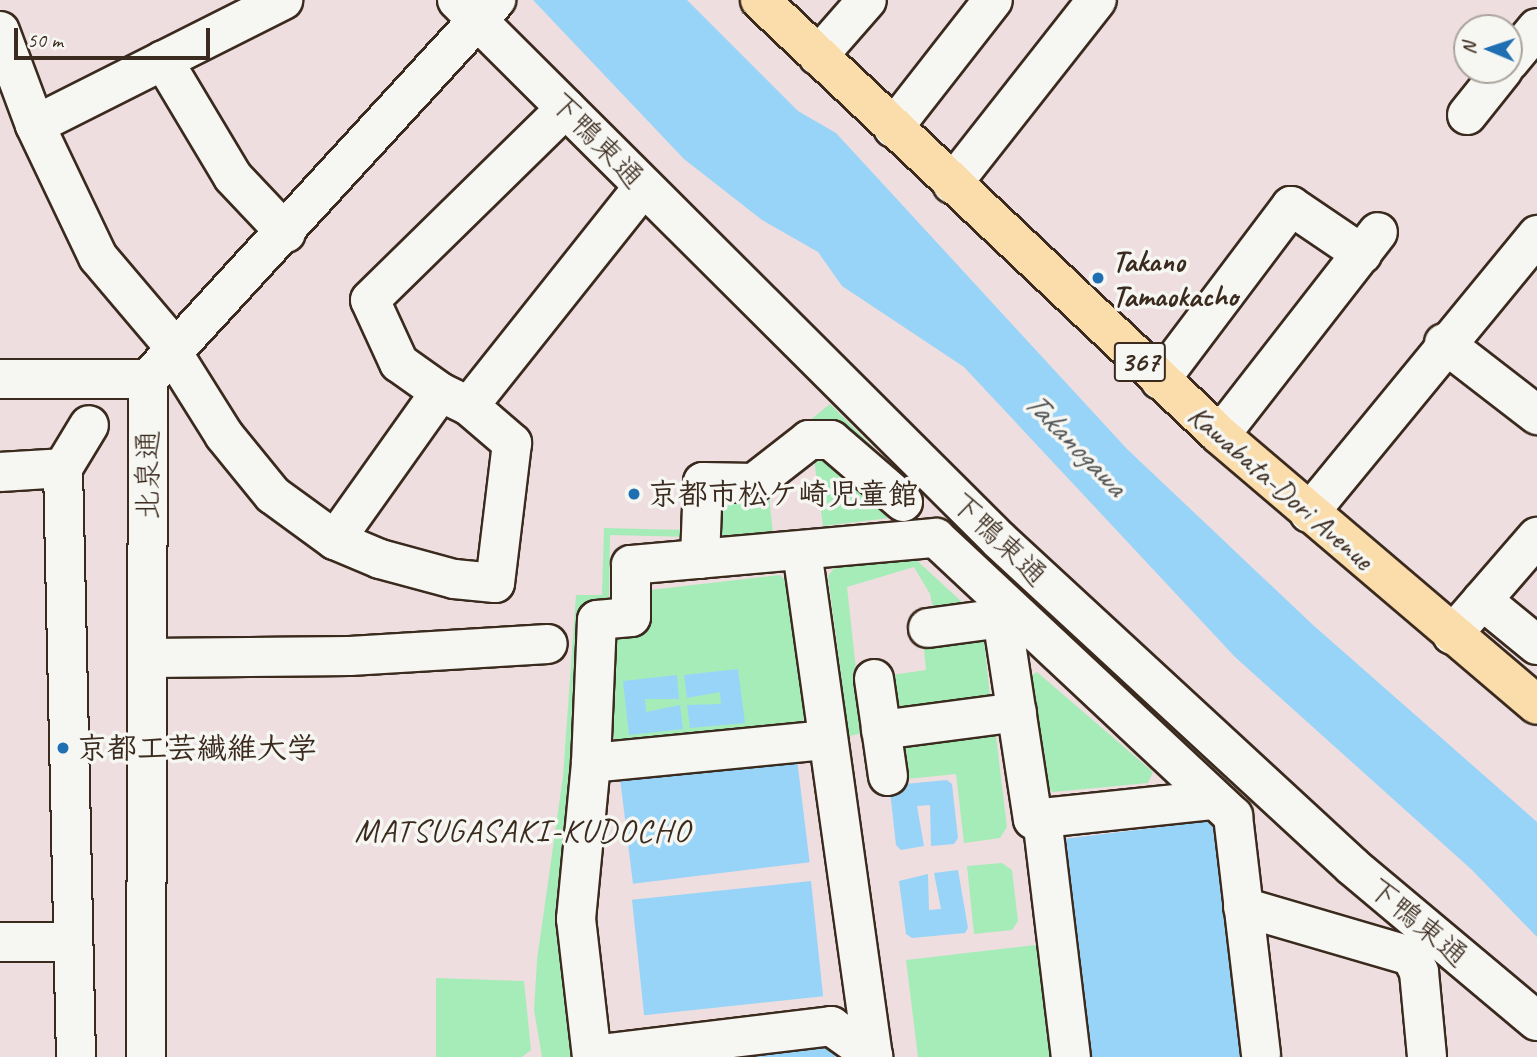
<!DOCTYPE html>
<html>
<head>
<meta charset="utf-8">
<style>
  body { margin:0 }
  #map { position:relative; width:1537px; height:1057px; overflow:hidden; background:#eedee0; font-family:Caveat,"Klee One",sans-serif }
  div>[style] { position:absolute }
  .green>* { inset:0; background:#a6ecb8 }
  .water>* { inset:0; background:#98d4f8; transform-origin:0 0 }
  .roads { filter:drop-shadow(2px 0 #3b2a1e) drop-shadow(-2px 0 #3b2a1e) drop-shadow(0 2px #3b2a1e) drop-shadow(0 -2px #3b2a1e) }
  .minor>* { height:38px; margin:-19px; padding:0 19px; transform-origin:19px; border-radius:19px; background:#f6f6f2 }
  .highway>* { height:38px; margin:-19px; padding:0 19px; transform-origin:19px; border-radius:19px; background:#fbddab }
  .dots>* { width:19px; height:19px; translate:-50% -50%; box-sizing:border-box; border:4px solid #f6f6f2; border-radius:50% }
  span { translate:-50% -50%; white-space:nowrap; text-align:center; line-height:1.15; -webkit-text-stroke:7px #f6f6f2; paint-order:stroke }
  .shield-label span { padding:2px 5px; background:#f6f6f2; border:2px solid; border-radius:5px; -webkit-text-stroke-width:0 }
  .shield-label { font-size:28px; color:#3b2a1e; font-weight:700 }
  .street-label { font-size:30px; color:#3b2a1e }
  .poi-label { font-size:30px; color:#3b2a1e; font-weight:700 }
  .left { translate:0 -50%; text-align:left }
  .water-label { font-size:32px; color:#525454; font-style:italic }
  .neighbourhood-label { font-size:32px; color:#3b2a1e; letter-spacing:2px }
  .north { position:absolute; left:1453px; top:14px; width:70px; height:70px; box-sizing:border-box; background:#f6f6f2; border:2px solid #aba49d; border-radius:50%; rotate:272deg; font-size:19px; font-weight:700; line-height:28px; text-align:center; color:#3b2a1e }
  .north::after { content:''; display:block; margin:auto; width:24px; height:32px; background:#1f6fb2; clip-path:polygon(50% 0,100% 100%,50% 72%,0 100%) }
  .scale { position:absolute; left:14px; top:28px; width:196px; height:32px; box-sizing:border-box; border:4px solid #3b2a1e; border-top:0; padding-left:9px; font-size:21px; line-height:24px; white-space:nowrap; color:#3b2a1e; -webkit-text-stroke:5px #f6f6f2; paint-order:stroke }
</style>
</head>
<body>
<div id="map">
  <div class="green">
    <i style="clip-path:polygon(830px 404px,901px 475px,875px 470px,829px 430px,807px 431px,746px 477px,697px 478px,691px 537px,610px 535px,609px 598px,590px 601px,560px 922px,577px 1057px,542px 1057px,534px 1010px,537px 960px,563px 776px,576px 595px,602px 595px,604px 528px,687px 530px,689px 474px,701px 469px,747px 471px)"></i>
    <i style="clip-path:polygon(817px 449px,898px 517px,823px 526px,813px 451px)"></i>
    <i style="clip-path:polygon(709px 494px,769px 495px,773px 534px,711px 538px)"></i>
    <i style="clip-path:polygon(912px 556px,962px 602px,959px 612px,934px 614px,930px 594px,914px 567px,847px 587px,863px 733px,849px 736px,828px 576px,835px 567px)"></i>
    <i style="clip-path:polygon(780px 575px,788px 583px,804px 718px,798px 729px,622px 748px,614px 741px,603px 645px,611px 636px,646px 633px,642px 601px,650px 590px)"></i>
    <i style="clip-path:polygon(977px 635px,984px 641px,990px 696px,983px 705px,898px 714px,885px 676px,926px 670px,923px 640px)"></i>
    <i style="clip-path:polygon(1037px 672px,1153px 772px,1148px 783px,1053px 792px,1044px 786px,1029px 677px)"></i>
    <i style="clip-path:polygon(986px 730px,996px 736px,1007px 827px,1000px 838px,964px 843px,956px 774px,897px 780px,903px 738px)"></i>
    <i style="clip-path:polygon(1002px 863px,1012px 870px,1018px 921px,1012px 930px,974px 934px,967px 866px)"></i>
    <i style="clip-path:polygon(1044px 944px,1058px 1057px,918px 1057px,906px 960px)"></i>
    <i style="clip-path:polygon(436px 978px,524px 981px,531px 1050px,522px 1057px,436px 1057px)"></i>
  </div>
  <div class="water">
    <i style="clip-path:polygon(533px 0,687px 0,798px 111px,836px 133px,1127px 449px,1313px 625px,1537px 822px,1537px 937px,1472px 870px,1235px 657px,964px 367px,842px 286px,818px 252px,762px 220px,684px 159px)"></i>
    <i style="clip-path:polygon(738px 669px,745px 723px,690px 728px,687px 705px,721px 704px,720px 692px,687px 698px,684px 675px)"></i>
    <i style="clip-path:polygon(677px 675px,679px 699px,645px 699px,646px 712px,680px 705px,683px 729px,629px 735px,623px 681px)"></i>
    <i style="left:796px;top:751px;width:112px;height:178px;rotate:83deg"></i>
    <i style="clip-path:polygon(947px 780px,952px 784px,958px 838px,954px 844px,931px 846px,930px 805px,917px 806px,924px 846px,901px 850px,896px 845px,890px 791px,894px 785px)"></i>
    <i style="left:1218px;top:820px;width:239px;height:156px;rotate:83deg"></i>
    <i style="clip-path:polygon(958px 870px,968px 928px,965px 933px,912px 938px,906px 934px,899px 881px,928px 874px,929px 910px,941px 909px,934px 873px)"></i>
    <i style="left:811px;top:881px;width:116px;height:180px;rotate:84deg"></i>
    <i style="clip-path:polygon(833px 1041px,835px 1057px,693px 1057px)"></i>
  </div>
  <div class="roads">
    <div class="minor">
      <i style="left:457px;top:0;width:765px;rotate:44.89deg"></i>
      <i style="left:999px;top:540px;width:481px;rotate:42.7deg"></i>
      <i style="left:1352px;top:866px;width:241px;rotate:40deg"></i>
      <i style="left:0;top:31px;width:100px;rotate:69.6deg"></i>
      <i style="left:35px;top:125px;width:146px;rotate:64.5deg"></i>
      <i style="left:98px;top:257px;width:121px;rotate:49.7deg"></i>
      <i style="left:818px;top:56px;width:74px;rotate:-48.8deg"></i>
      <i style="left:163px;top:60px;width:136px;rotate:59.1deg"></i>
      <i style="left:233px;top:177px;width:77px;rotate:46.6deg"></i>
      <i style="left:1509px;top:62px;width:44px;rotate:-50.5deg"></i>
      <i style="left:1467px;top:115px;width:58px;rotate:-51.3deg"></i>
      <i style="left:35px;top:125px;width:278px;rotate:-26.7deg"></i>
      <i style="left:893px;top:128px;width:162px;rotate:-52deg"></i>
      <i style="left:952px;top:184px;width:234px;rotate:-51.8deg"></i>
      <i style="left:1444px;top:343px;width:118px;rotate:37.7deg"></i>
      <i style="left:172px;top:352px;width:98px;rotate:57.9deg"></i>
      <i style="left:224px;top:435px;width:77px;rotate:50.8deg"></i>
      <i style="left:273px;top:495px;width:77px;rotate:36deg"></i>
      <i style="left:0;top:379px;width:148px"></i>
      <i style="left:1160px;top:380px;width:218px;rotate:-53deg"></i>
      <i style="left:1291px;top:206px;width:86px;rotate:34.1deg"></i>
      <i style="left:440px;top:392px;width:32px;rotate:26deg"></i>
      <i style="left:469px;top:406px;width:57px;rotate:40.7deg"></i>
      <i style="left:512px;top:443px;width:141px;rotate:96.9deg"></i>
      <i style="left:495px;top:583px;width:41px;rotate:-174.4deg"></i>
      <i style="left:454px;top:579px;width:77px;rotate:-164.9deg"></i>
      <i style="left:380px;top:559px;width:49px;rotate:-157.1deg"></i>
      <i style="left:335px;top:540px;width:181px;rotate:-54.6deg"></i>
      <i style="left:440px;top:392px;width:50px;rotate:-144.7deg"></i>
      <i style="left:399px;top:363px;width:69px;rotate:-114.7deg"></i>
      <i style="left:370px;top:300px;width:274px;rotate:-44.4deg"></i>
      <i style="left:469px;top:406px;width:280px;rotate:-51.5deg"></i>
      <i style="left:1220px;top:435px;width:257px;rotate:-52.1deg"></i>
      <i style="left:63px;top:468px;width:50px;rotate:-58.8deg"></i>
      <i style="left:0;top:472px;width:63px;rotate:-3.6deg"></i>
      <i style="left:63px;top:468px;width:589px;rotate:88.74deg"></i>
      <i style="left:1309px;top:513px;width:360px;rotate:-50.6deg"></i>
      <i style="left:802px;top:551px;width:511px;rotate:82.01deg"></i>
      <i style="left:700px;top:559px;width:77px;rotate:-87.8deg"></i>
      <i style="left:703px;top:482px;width:51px;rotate:1.1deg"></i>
      <i style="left:754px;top:483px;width:70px;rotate:-38deg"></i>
      <i style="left:809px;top:440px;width:22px"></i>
      <i style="left:831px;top:440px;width:95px;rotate:40.7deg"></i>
      <i style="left:999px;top:598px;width:224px;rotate:81.3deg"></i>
      <i style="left:1033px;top:819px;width:182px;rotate:-6deg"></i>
      <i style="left:1482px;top:600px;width:71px;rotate:39.3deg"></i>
      <i style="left:928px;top:628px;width:75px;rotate:-7.7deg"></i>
      <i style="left:1452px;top:635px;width:130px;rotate:-49.1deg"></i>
      <i style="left:149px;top:658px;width:201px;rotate:-0.6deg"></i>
      <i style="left:350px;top:656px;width:198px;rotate:-3.5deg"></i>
      <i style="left:874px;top:679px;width:98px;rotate:81.8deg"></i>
      <i style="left:881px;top:730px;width:137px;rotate:-7.5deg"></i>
      <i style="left:591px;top:763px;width:236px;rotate:-5.6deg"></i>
      <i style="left:1042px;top:818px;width:241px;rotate:83.1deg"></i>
      <i style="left:1243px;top:907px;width:175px;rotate:16.3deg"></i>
      <i style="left:1411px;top:956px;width:18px;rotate:63deg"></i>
      <i style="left:1419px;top:972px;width:85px;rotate:84.6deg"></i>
      <i style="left:0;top:942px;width:73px"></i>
      <i style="left:592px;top:1055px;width:241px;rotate:-6.9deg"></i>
      <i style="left:831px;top:1026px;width:52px;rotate:35.5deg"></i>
      <i style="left:146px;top:1057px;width:678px;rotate:-89.83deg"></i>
      <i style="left:148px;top:379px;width:515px;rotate:-47.44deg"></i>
      <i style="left:592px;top:1057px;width:139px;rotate:-96.6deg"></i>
      <i style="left:576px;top:919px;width:157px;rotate:-84.5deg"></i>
      <i style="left:591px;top:763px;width:143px;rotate:-87.6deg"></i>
      <i style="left:597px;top:620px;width:34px;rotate:-5deg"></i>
      <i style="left:631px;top:617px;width:52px;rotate:-90deg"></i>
      <i style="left:631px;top:565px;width:306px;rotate:-5.1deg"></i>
      <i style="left:936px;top:538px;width:407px;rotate:43.1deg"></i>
      <i style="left:1233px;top:816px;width:240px;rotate:83.3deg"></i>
    </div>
    <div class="highway">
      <i style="left:760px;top:0;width:633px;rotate:43.4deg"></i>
      <i style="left:1220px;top:435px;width:416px;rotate:40.4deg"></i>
    </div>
  </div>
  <div class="dots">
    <i style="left:1098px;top:278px;background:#1f6fb2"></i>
    <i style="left:634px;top:494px;background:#1f6fb2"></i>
    <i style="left:63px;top:748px;background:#1f6fb2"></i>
  </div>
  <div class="shield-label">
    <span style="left:1140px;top:362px">367</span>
  </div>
  <div class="street-label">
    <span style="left:597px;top:140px;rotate:46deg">下鴨東通</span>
    <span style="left:148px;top:475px;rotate:-90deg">北泉通</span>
    <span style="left:1281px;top:487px;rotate:41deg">Kawabata-Dori Avenue</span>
    <span style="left:999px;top:539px;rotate:44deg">下鴨東通</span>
    <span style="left:1418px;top:922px;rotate:40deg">下鴨東通</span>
  </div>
  <div class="poi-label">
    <span class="left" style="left:1112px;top:278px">Takano<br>Tamaokacho</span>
    <span class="left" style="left:648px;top:494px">京都市松ケ崎児童館</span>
    <span class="left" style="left:77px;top:748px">京都工芸繊維大学</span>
  </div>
  <div class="water-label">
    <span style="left:1075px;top:444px;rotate:46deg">Takanogawa</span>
  </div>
  <div class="neighbourhood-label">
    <span style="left:523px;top:831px">MATSUGASAKI-KUDOCHO</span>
  </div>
  <div class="north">N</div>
  <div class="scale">50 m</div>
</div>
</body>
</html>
